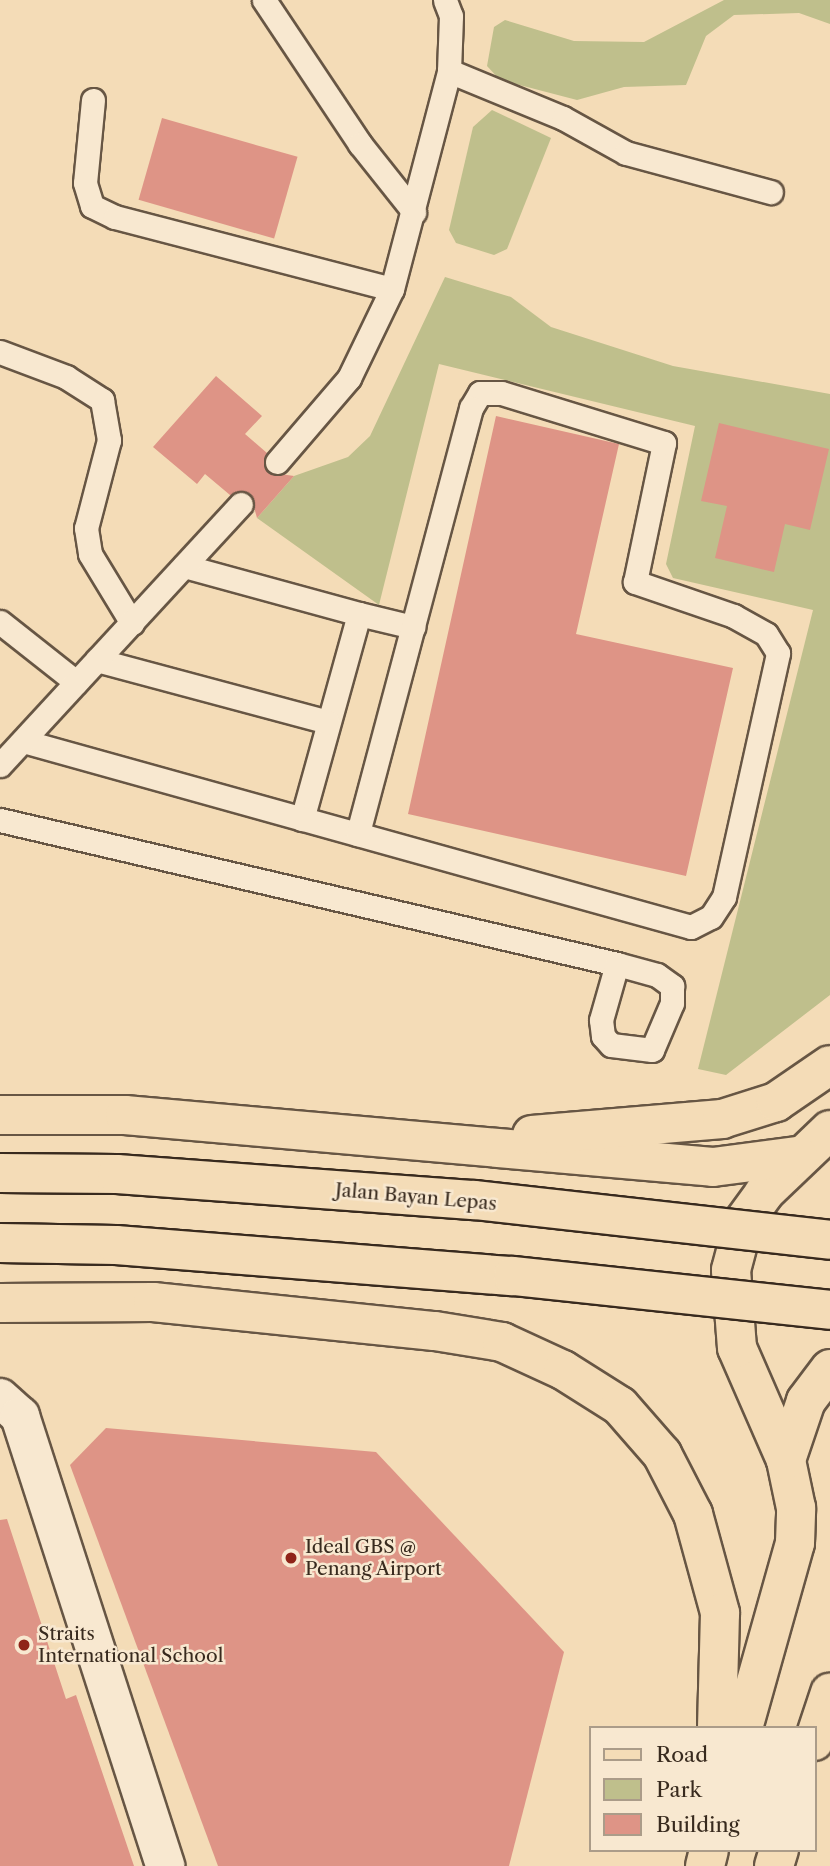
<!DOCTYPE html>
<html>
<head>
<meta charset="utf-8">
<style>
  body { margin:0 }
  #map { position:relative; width:830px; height:1866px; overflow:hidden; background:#f4dcb7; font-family:"Libre Caslon Text",serif }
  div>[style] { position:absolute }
  .green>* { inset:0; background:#bfbf8c }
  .building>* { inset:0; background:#de9486; transform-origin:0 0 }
  .roads { filter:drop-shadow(2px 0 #675644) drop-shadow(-2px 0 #675644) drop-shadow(0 2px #675644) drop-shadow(0 -2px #675644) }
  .service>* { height:23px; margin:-11.5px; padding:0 11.5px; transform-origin:11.5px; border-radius:11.5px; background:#f8e8d0 }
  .minor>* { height:38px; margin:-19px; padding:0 19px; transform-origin:19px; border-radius:19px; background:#f8e8d0 }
  .primary>* { height:38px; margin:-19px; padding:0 19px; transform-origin:19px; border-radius:19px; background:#f4dcb7 }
  .trunk>* { height:38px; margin:-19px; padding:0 19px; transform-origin:19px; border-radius:19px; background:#f4dcb7 }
  .bridges { filter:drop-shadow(2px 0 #382a1e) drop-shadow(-2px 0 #382a1e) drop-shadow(0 2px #382a1e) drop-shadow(0 -2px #382a1e) }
  .trunk-bridge>* { height:38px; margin:-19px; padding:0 19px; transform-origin:19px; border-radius:19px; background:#f4dcb7 }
  .dots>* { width:19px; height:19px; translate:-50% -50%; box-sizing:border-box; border:4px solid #f8e8d0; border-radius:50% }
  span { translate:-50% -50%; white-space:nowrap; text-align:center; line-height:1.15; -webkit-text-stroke:5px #f8e8d0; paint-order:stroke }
  .street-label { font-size:19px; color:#382a1e }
  .poi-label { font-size:19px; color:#382a1e }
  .left { translate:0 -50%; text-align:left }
  .legend { position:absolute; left:589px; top:1726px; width:228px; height:126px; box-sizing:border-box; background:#f8e8d0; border:2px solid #ab9c89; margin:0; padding:9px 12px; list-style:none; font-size:21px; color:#382a1e }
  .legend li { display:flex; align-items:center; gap:14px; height:35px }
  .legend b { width:35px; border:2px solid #ab9c89 }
</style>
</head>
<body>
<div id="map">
  <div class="green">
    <i style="clip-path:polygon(724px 0,830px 0,830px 24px,799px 13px,734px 15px,706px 36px,686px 85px,624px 87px,577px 100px,500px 80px,487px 66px,494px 27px,505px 20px,574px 41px,644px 42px)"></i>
    <i style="clip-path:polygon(492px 110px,551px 138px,507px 249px,494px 255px,456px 243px,449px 230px,473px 127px)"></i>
    <i style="clip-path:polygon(445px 277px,511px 297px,551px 327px,673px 366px,830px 394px,830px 995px,726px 1075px,698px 1069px,813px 610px,673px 578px,666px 564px,695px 426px,439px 364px,379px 605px,257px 518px,294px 476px,348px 457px,370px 436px)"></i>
  </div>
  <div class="building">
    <i style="left:162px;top:118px;width:141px;height:85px;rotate:16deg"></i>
    <i style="clip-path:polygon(216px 376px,262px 416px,245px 434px,267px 453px,267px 472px,294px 476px,257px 518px,250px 493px,230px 495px,205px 474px,197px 484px,153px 447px)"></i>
    <i style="clip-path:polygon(496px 416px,619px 444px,576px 634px,733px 668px,686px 876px,408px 814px)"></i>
    <i style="clip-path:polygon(719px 423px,829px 449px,810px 530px,785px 524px,774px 572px,715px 558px,727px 506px,701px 501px)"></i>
    <i style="clip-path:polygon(106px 1428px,376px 1452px,564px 1652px,509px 1866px,218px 1866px,70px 1465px)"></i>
    <i style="clip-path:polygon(7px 1519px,66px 1699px,76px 1695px,134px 1866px,0 1866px,0 1520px)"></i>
  </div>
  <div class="roads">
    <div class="service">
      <i style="left:264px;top:0;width:173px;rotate:56.3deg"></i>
      <i style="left:360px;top:144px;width:87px;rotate:51.5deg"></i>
      <i style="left:449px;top:71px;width:123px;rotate:22.4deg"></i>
      <i style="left:563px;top:118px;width:72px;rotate:29.1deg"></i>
      <i style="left:626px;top:153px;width:150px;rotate:15.1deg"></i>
      <i style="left:93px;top:100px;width:83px;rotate:95.5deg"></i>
      <i style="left:85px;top:183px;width:24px;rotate:73deg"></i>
      <i style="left:92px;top:206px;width:25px;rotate:26deg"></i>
      <i style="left:115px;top:217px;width:286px;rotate:14.6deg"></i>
      <i style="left:0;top:352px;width:71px;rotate:20.7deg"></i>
      <i style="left:66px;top:377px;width:43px;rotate:32.6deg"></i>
      <i style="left:102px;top:400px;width:41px;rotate:80.1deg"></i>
      <i style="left:109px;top:440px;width:91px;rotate:104.6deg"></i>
      <i style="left:86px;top:528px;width:26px;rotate:81deg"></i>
      <i style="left:90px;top:554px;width:81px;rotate:58.7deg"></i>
      <i style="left:277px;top:462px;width:111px;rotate:-49.4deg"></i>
      <i style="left:349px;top:378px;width:99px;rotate:-64.2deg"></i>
      <i style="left:392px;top:289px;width:225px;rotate:-75.3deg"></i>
      <i style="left:449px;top:71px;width:55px;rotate:-87.9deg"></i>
      <i style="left:451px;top:16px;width:17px;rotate:-111deg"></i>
      <i style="left:184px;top:566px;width:181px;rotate:15.3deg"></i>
      <i style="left:359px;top:614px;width:213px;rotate:105.5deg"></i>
      <i style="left:359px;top:614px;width:56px;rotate:13.5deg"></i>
      <i style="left:0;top:622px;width:97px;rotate:38.3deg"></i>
      <i style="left:97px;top:660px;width:239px;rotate:15deg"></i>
      <i style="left:23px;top:741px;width:693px;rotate:15.56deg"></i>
      <i style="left:691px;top:927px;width:22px;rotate:-27deg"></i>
      <i style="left:711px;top:917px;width:24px;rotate:-57deg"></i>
      <i style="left:724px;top:897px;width:250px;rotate:-77.5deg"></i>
      <i style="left:778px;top:653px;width:22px;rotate:-122deg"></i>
      <i style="left:766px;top:634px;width:37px;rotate:-151deg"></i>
      <i style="left:734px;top:616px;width:105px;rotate:-161deg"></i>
      <i style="left:635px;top:582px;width:142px;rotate:-78.2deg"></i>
      <i style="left:664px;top:443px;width:170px;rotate:-162.9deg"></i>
      <i style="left:501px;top:393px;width:21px;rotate:180deg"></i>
      <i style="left:480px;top:393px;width:17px;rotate:121deg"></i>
      <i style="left:471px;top:408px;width:441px;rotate:104.9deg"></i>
      <i style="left:0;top:765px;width:355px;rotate:-47.3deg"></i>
      <i style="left:0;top:820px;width:634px;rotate:13.14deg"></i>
      <i style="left:617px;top:964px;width:41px;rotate:15.4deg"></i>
      <i style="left:657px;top:975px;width:19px;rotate:36deg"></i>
      <i style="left:672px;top:986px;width:17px;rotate:90deg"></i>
      <i style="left:672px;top:1003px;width:51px;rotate:113.1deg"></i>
      <i style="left:652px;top:1050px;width:41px;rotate:-173deg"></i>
      <i style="left:611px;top:1045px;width:12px;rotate:-132deg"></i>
      <i style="left:603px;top:1036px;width:16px;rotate:-97deg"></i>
      <i style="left:601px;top:1020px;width:58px;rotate:-74.1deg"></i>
    </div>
    <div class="minor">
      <i style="left:0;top:1398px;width:27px;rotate:42deg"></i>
      <i style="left:20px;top:1416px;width:473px;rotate:72.1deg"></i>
    </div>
    <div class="primary">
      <i style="left:786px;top:1460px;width:62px;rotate:-71.3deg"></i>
      <i style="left:806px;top:1401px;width:40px;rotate:-53deg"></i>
      <i style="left:743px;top:1728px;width:192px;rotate:-74.3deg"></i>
      <i style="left:795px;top:1543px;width:35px;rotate:-88deg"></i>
      <i style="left:796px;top:1508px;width:49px;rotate:-101.8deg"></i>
      <i style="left:786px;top:1460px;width:122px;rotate:-113.6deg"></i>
      <i style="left:737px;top:1348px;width:78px;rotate:-94.4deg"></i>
      <i style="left:731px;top:1270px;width:51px;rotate:-75.1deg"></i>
      <i style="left:744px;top:1221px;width:34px;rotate:-54deg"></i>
      <i style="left:764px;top:1193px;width:91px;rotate:-43.7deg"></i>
      <i style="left:814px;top:1741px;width:51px;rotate:-71.6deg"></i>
      <i style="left:705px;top:1866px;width:16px;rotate:-76deg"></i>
      <i style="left:774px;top:1866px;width:17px;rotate:-73deg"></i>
    </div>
    <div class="trunk">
      <i style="left:0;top:1115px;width:125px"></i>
      <i style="left:125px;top:1115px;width:590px;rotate:5.05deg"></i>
      <i style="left:713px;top:1167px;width:86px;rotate:-7.4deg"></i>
      <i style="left:532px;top:1135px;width:191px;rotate:-4.8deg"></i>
      <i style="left:722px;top:1119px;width:57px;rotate:-17.5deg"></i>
      <i style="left:776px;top:1102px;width:65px;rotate:-34.4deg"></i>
      <i style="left:0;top:1303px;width:153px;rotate:-0.4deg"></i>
      <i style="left:153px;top:1302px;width:283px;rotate:5.9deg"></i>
      <i style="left:435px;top:1331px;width:68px;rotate:9.3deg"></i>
      <i style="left:502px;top:1342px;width:67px;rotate:24.7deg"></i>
      <i style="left:563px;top:1370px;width:67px;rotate:32.3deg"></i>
      <i style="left:620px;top:1406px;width:64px;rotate:48.8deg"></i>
      <i style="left:662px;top:1454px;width:68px;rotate:62.7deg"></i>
      <i style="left:693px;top:1514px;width:103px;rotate:74.7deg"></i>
      <i style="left:720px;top:1613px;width:115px;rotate:91.5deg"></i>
    </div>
  </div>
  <div class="bridges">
    <div class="trunk-bridge">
      <i style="left:0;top:1173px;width:117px;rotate:0.5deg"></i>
      <i style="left:117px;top:1174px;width:359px;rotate:4.2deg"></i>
      <i style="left:475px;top:1200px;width:357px;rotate:6.4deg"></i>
      <i style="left:0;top:1243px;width:116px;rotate:1deg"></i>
      <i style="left:116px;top:1245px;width:398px;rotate:4.5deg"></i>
      <i style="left:513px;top:1276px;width:319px;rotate:6.1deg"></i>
    </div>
  </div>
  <div class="dots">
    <i style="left:291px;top:1558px;background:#8f2418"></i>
    <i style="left:24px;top:1645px;background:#8f2418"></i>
  </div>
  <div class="street-label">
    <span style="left:416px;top:1197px;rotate:5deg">Jalan Bayan Lepas</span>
  </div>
  <div class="poi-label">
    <span class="left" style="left:305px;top:1558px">Ideal GBS @<br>Penang Airport</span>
    <span class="left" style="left:38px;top:1645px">Straits<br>International School</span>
  </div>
  <ul class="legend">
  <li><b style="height:9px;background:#f4dcb7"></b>Road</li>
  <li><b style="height:19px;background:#bfbf8c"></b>Park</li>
  <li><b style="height:19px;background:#de9486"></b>Building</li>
  </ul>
</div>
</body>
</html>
